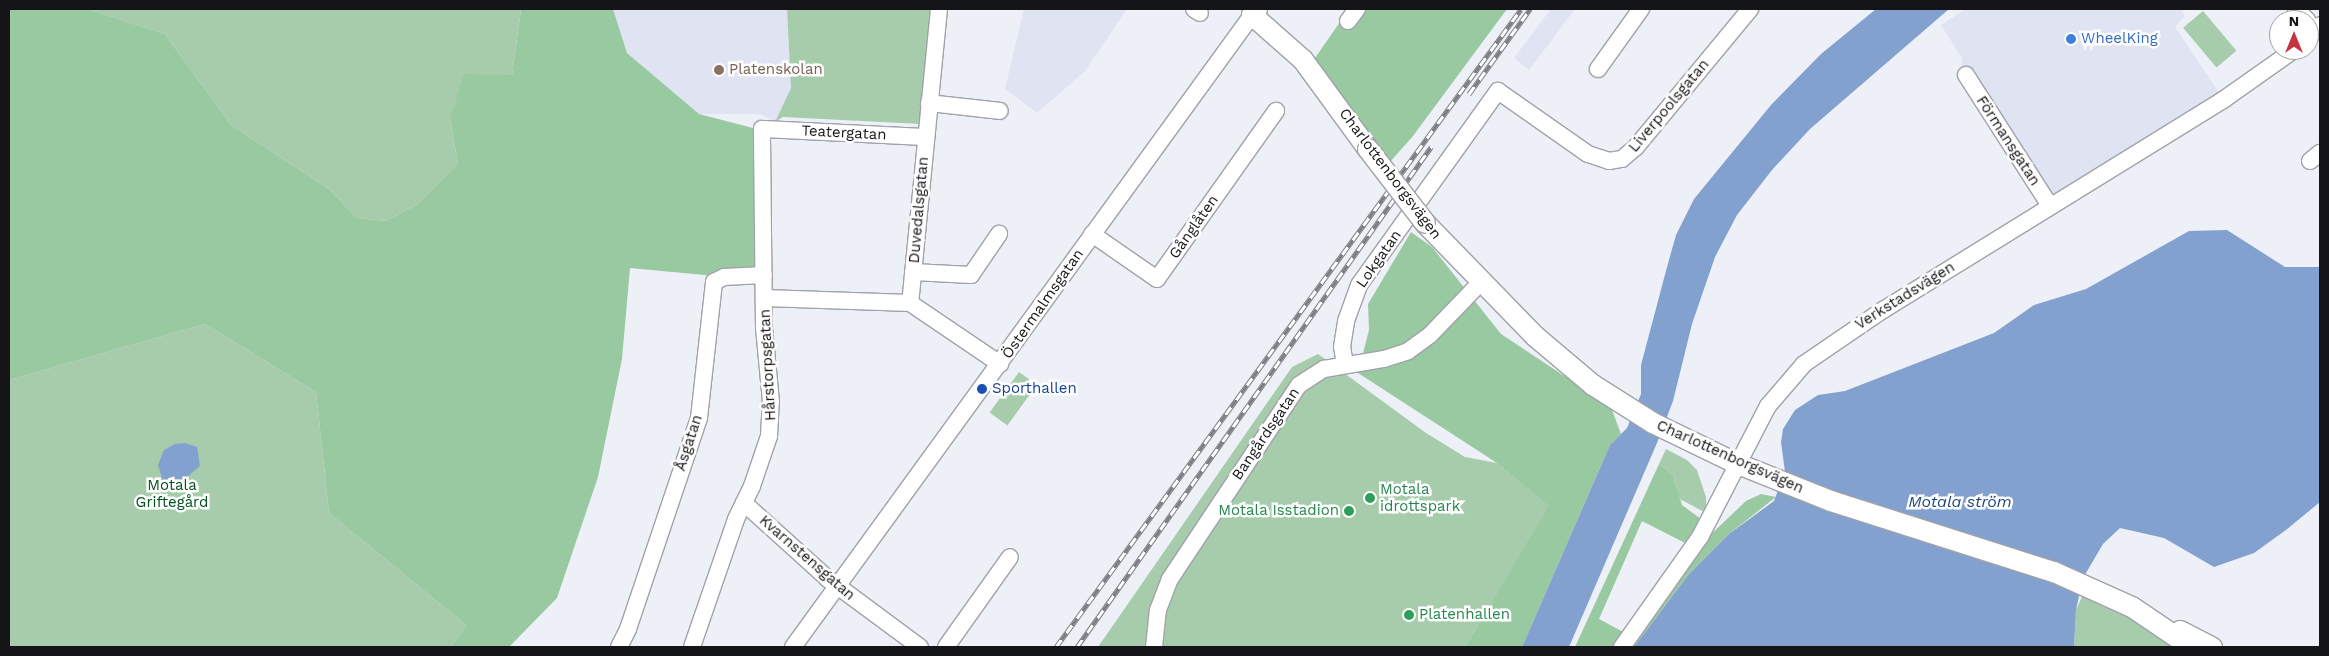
<!DOCTYPE html>
<html>
<head>
<meta charset="utf-8">
<style>
  body { margin:0 }
  #map { position:relative; width:2329px; height:656px; overflow:hidden; background:#eef0f8; font-family:"Work Sans",sans-serif }
  div>[style] { position:absolute }
  .built>* { inset:0; background:#dfe3f2 }
  .green>* { inset:0; background:#a6ccac; transform-origin:0 0 }
  .forest>* { inset:0; background:#99c9a1 }
  .water>* { inset:0; background:#83a1ce }
  .roads { filter:drop-shadow(1px 0 #a0a2a9) drop-shadow(-1px 0 #a0a2a9) drop-shadow(0 1px #a0a2a9) drop-shadow(0 -1px #a0a2a9) }
  .minor>* { height:16px; margin:-8px; padding:0 8px; transform-origin:8px; border-radius:8px; background:#fff }
  .major>* { height:20px; margin:-10px; padding:0 10px; transform-origin:10px; border-radius:10px; background:#fff }
  .rail>* { height:5px; margin-top:-2.5px; transform-origin:0; background:repeating-linear-gradient(90deg,#fff 0 9px,#7d7e84 0 18px); box-sizing:border-box; border-block:1px solid #7d7e84 }
  .bridges { filter:drop-shadow(1px 0 #a0a2a9) drop-shadow(-1px 0 #a0a2a9) drop-shadow(0 1px #a0a2a9) drop-shadow(0 -1px #a0a2a9) }
  .major-bridge>* { height:20px; margin:-10px; padding:0 10px; transform-origin:10px; border-radius:10px; background:#fff }
  .dots>* { width:14px; height:14px; translate:-50% -50%; box-sizing:border-box; border:2px solid #fff; border-radius:50% }
  span { translate:-50% -50%; white-space:nowrap; text-align:center; line-height:1.15; -webkit-text-stroke:5px #fff; paint-order:stroke }
  .shop-label { font-size:15px; color:#366cbe }
  .left { translate:0 -50%; text-align:left }
  .education-label { font-size:15px; color:#785e54 }
  .street-label { font-size:15px; color:#151518 }
  .transit-label { font-size:15px; color:#164399 }
  .park-label { font-size:15px; color:#025020 }
  .leisure-label { font-size:15px; color:#27864d }
  .right { translate:-100% -50%; text-align:right }
  .water-label { font-size:16px; color:#1e447d; font-style:italic }
  .frame { position:absolute; inset:0; border:10px solid #151518; pointer-events:none }
  .north { position:absolute; left:2269px; top:10px; width:50px; height:50px; box-sizing:border-box; background:#fff; border:1px solid #a1a1a3; border-radius:50%; rotate:0deg; font-size:14px; font-weight:700; line-height:20px; text-align:center; color:#151518 }
  .north::after { content:''; display:block; margin:auto; width:18px; height:22px; background:#c43441; clip-path:polygon(50% 0,100% 100%,50% 72%,0 100%) }
</style>
</head>
<body>
<div id="map">
  <div class="built">
    <i style="clip-path:polygon(613px 9px,787px 9px,791px 88px,775px 122px,760px 114px,699px 114px,627px 53px)"></i>
    <i style="clip-path:polygon(1024px 9px,1127px 9px,1085px 71px,1037px 113px,1005px 89px)"></i>
    <i style="clip-path:polygon(1551px 9px,1575px 9px,1529px 70px,1514px 58px)"></i>
    <i style="clip-path:polygon(1966px 9px,2181px 9px,2185px 16px,2175px 27px,2222px 97px,2049px 206px,1961px 74px,1962px 58px,1941px 25px)"></i>
  </div>
  <div class="green">
    <i style="clip-path:polygon(88px 9px,521px 9px,512px 75px,450px 120px,458px 163px,418px 204px,386px 221px,357px 218px,329px 189px,231px 125px,165px 34px)"></i>
    <i style="clip-path:polygon(787px 9px,931px 9px,921px 124px,783px 117px,775px 122px,791px 88px)"></i>
    <i style="left:2203px;top:11px;width:52px;height:26px;rotate:50deg"></i>
    <i style="clip-path:polygon(205px 324px,316px 392px,329px 513px,466px 625px,451px 647px,9px 647px,9px 380px)"></i>
    <i style="clip-path:polygon(1318px 354px,1426px 433px,1465px 457px,1497px 463px,1550px 506px,1465px 647px,1098px 647px,1292px 367px)"></i>
    <i style="left:1019px;top:372px;width:22px;height:50px;rotate:36deg"></i>
    <i style="clip-path:polygon(1666px 449px,1687px 460px,1697px 470px,1706px 497px,1706px 513px,1680px 499px,1673px 475px,1659px 464px)"></i>
    <i style="clip-path:polygon(2084px 592px,2140px 621px,2180px 647px,2074px 647px,2076px 610px)"></i>
  </div>
  <div class="forest">
    <i style="clip-path:polygon(9px 9px,88px 9px,165px 34px,231px 125px,329px 189px,357px 218px,386px 221px,418px 204px,458px 163px,450px 120px,464px 74px,512px 75px,521px 9px,613px 9px,627px 53px,699px 114px,753px 128px,765px 272px,715px 276px,630px 268px,622px 359px,598px 477px,557px 598px,509px 647px,451px 647px,466px 625px,329px 513px,316px 392px,205px 324px,9px 380px)"></i>
    <i style="clip-path:polygon(1349px 9px,1507px 9px,1413px 136px,1390px 162px,1356px 121px,1315px 58px)"></i>
    <i style="clip-path:polygon(1411px 232px,1432px 247px,1501px 334px,1611px 407px,1621px 434px,1610px 445px,1522px 647px,1465px 647px,1549px 506px,1497px 463px,1358px 373px,1369px 330px,1368px 304px)"></i>
    <i style="clip-path:polygon(1659px 464px,1673px 475px,1682px 505px,1701px 519px,1689px 545px,1642px 521px,1599px 619px,1627px 634px,1617px 647px,1575px 647px)"></i>
    <i style="clip-path:polygon(1761px 494px,1776px 497px,1729px 534px,1689px 574px,1634px 647px,1628px 647px,1705px 540px,1746px 501px)"></i>
  </div>
  <div class="water">
    <i style="clip-path:polygon(1876px 9px,1949px 9px,1810px 129px,1772px 170px,1737px 215px,1715px 257px,1692px 324px,1673px 401px,1657px 443px,1569px 647px,1522px 647px,1610px 445px,1627px 428px,1641px 394px,1641px 365px,1667px 267px,1676px 235px,1694px 199px,1771px 105px,1821px 54px)"></i>
    <i style="clip-path:polygon(2227px 230px,2285px 267px,2320px 267px,2320px 502px,2286px 530px,2254px 553px,2214px 567px,2164px 538px,2120px 528px,2103px 544px,2083px 578px,2076px 610px,2074px 647px,1634px 647px,1689px 574px,1729px 534px,1774px 501px,1785px 472px,1781px 442px,1783px 429px,1795px 410px,1818px 395px,1845px 391px,1994px 333px,2034px 305px,2086px 289px,2189px 231px)"></i>
    <i style="clip-path:polygon(185px 443px,197px 447px,200px 466px,186px 478px,163px 482px,158px 465px,164px 450px,175px 444px)"></i>
  </div>
  <div class="roads">
    <div class="minor">
      <i style="left:939px;top:9px;width:295px;rotate:95.6deg"></i>
      <i style="left:910px;top:303px;width:109px;rotate:34.1deg"></i>
      <i style="left:1194px;top:9px;width:7px;rotate:34deg"></i>
      <i style="left:2296px;top:9px;width:16px;rotate:45deg"></i>
      <i style="left:1348px;top:21px;width:15px;rotate:-53deg"></i>
      <i style="left:2309px;top:37px;width:16px;rotate:-47deg"></i>
      <i style="left:1598px;top:69px;width:74px;rotate:-54.4deg"></i>
      <i style="left:1966px;top:75px;width:156px;rotate:57.3deg"></i>
      <i style="left:929px;top:103px;width:71px;rotate:6.4deg"></i>
      <i style="left:2310px;top:161px;width:13px;rotate:-39deg"></i>
      <i style="left:1092px;top:234px;width:79px;rotate:34.7deg"></i>
      <i style="left:1157px;top:279px;width:206px;rotate:-54.7deg"></i>
      <i style="left:913px;top:272px;width:58px;rotate:3deg"></i>
      <i style="left:971px;top:275px;width:50px;rotate:-55.7deg"></i>
      <i style="left:765px;top:298px;width:145px;rotate:2deg"></i>
      <i style="left:1345px;top:365px;width:18px;rotate:-99deg"></i>
      <i style="left:1342px;top:347px;width:26px;rotate:-81deg"></i>
      <i style="left:1346px;top:321px;width:38px;rotate:-70deg"></i>
      <i style="left:1359px;top:285px;width:239px;rotate:-54.4deg"></i>
      <i style="left:1498px;top:91px;width:110px;rotate:35deg"></i>
      <i style="left:1588px;top:154px;width:22px;rotate:18deg"></i>
      <i style="left:1609px;top:161px;width:13px;rotate:-9deg"></i>
      <i style="left:1622px;top:159px;width:18px;rotate:-41deg"></i>
      <i style="left:1636px;top:147px;width:179px;rotate:-50.4deg"></i>
      <i style="left:744px;top:503px;width:113px;rotate:42.1deg"></i>
      <i style="left:828px;top:579px;width:114px;rotate:36.5deg"></i>
      <i style="left:619px;top:647px;width:20px;rotate:-63deg"></i>
      <i style="left:628px;top:629px;width:223px;rotate:-71.4deg"></i>
      <i style="left:699px;top:418px;width:137px;rotate:-83.7deg"></i>
      <i style="left:714px;top:282px;width:11px;rotate:-27deg"></i>
      <i style="left:724px;top:277px;width:40px;rotate:-2.9deg"></i>
      <i style="left:692px;top:647px;width:135px;rotate:-71deg"></i>
      <i style="left:736px;top:519px;width:37px;rotate:-64deg"></i>
      <i style="left:752px;top:486px;width:53px;rotate:-71.2deg"></i>
      <i style="left:769px;top:436px;width:34px;rotate:-87deg"></i>
      <i style="left:771px;top:402px;width:74px;rotate:-95.4deg"></i>
      <i style="left:764px;top:328px;width:199px;rotate:-90.6deg"></i>
      <i style="left:762px;top:129px;width:164px;rotate:2.8deg"></i>
      <i style="left:793px;top:647px;width:781px;rotate:-54.01deg"></i>
      <i style="left:946px;top:647px;width:110px;rotate:-54.6deg"></i>
      <i style="left:1154px;top:647px;width:37px;rotate:-84deg"></i>
      <i style="left:1158px;top:610px;width:33px;rotate:-69deg"></i>
      <i style="left:1170px;top:579px;width:233px;rotate:-56.4deg"></i>
      <i style="left:1299px;top:385px;width:30px;rotate:-33deg"></i>
      <i style="left:1324px;top:369px;width:61px;rotate:-9.5deg"></i>
      <i style="left:1384px;top:359px;width:25px;rotate:-18deg"></i>
      <i style="left:1408px;top:351px;width:27px;rotate:-36deg"></i>
      <i style="left:1430px;top:335px;width:72px;rotate:-46.1deg"></i>
      <i style="left:1622px;top:647px;width:135px;rotate:-54.7deg"></i>
      <i style="left:1700px;top:537px;width:148px;rotate:-62.6deg"></i>
      <i style="left:1768px;top:406px;width:55px;rotate:-49.4deg"></i>
      <i style="left:1804px;top:364px;width:96px;rotate:-34.4deg"></i>
      <i style="left:1883px;top:310px;width:400px;rotate:-31.7deg"></i>
      <i style="left:2223px;top:100px;width:87px;rotate:-35.2deg"></i>
    </div>
    <div class="major">
      <i style="left:1257px;top:9px;width:8px;rotate:130deg"></i>
      <i style="left:1252px;top:15px;width:68px;rotate:41.4deg"></i>
      <i style="left:1303px;top:60px;width:110px;rotate:53.9deg"></i>
      <i style="left:1425px;top:223px;width:159px;rotate:45.8deg"></i>
      <i style="left:1536px;top:337px;width:75px;rotate:40.1deg"></i>
      <i style="left:1593px;top:385px;width:71px;rotate:32.3deg"></i>
      <i style="left:1653px;top:423px;width:94px;rotate:25.8deg"></i>
      <i style="left:1738px;top:464px;width:100px;rotate:21.7deg"></i>
      <i style="left:1831px;top:501px;width:234px;rotate:17.7deg"></i>
      <i style="left:2054px;top:572px;width:85px;rotate:24.2deg"></i>
      <i style="left:2132px;top:607px;width:71px;rotate:34.1deg"></i>
      <i style="left:2180px;top:631px;width:36px;rotate:27deg"></i>
    </div>
  </div>
  <div class="rail">
    <i style="left:1469px;top:94px;width:105px;rotate:-54.3deg"></i>
    <i style="left:1056px;top:647px;width:789px;rotate:-53.91deg"></i>
    <i style="left:1077px;top:647px;width:613px;rotate:-54.7deg"></i>
  </div>
  <div class="bridges">
    <div class="major-bridge">
      <i style="left:1368px;top:149px;width:93px;rotate:52.4deg"></i>
    </div>
  </div>
  <div class="dots">
    <i style="left:2071px;top:39px;background:#3f7fe0"></i>
    <i style="left:719px;top:70px;background:#8d6e63"></i>
    <i style="left:982px;top:389px;background:#1a4fb4"></i>
    <i style="left:1370px;top:498px;background:#2e9e5b"></i>
    <i style="left:1349px;top:511px;background:#2e9e5b"></i>
    <i style="left:1409px;top:615px;background:#2e9e5b"></i>
  </div>
  <div class="shop-label">
    <span class="left" style="left:2081px;top:39px">WheelKing</span>
  </div>
  <div class="education-label">
    <span class="left" style="left:729px;top:70px">Platenskolan</span>
  </div>
  <div class="street-label">
    <span style="left:1669px;top:106px;rotate:-50deg">Liverpoolsgatan</span>
    <span style="left:844px;top:133px;rotate:3deg">Teatergatan</span>
    <span style="left:2008px;top:141px;rotate:57deg">Förmansgatan</span>
    <span style="left:1390px;top:174px;rotate:53deg">Charlottenborgsvägen</span>
    <span style="left:919px;top:210px;rotate:-85deg">Duvedalsgatan</span>
    <span style="left:1194px;top:227px;rotate:-55deg">Gånglåten</span>
    <span style="left:1379px;top:259px;rotate:-55deg">Lokgatan</span>
    <span style="left:1905px;top:296px;rotate:-32deg">Verkstadsvägen</span>
    <span style="left:1043px;top:304px;rotate:-55deg">Östermalmsgatan</span>
    <span style="left:768px;top:365px;rotate:-93deg">Hårstorpsgatan</span>
    <span style="left:1266px;top:434px;rotate:-56deg">Bangårdsgatan</span>
    <span style="left:689px;top:443px;rotate:-72deg">Åsgatan</span>
    <span style="left:1730px;top:457px;rotate:24deg">Charlottenborgsvägen</span>
    <span style="left:807px;top:558px;rotate:41deg">Kvarnstensgatan</span>
  </div>
  <div class="transit-label">
    <span class="left" style="left:992px;top:389px">Sporthallen</span>
  </div>
  <div class="park-label">
    <span style="left:172px;top:494px">Motala<br>Griftegård</span>
  </div>
  <div class="leisure-label">
    <span class="left" style="left:1380px;top:498px">Motala<br>idrottspark</span>
    <span class="right" style="left:1339px;top:511px">Motala Isstadion</span>
    <span class="left" style="left:1419px;top:615px">Platenhallen</span>
  </div>
  <div class="water-label">
    <span style="left:1960px;top:502px">Motala ström</span>
  </div>
  <div class="frame"></div>
  <div class="north">N</div>
</div>
</body>
</html>
